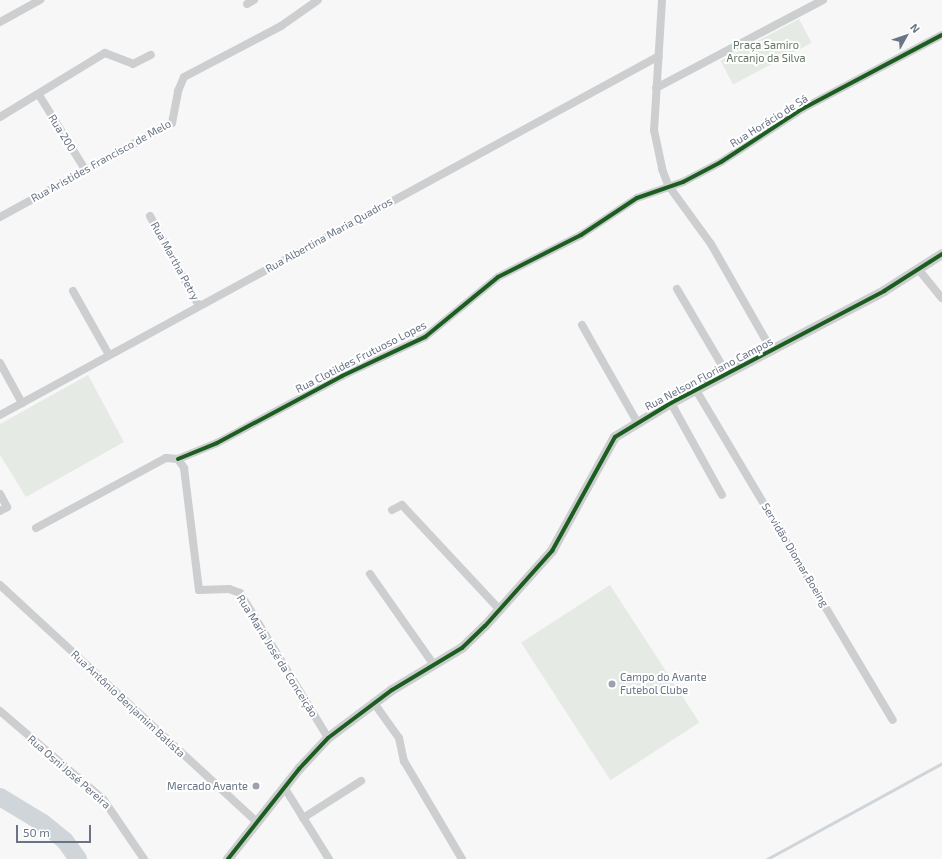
<!DOCTYPE html>
<html>
<head>
<meta charset="utf-8">
<style>
  body { margin:0 }
  #map { position:relative; width:942px; height:859px; overflow:hidden; background:#f7f7f7; font-family:"Exo 2",sans-serif }
  div>[style] { position:absolute }
  .green>* { inset:0; background:#e6eae5; transform-origin:0 0 }
  .stream>* { height:3px; margin:-1.5px; padding:0 1.5px; transform-origin:1.5px; border-radius:1.5px; background:#d0d5da }
  .river>* { height:18px; margin:-9px; padding:0 9px; transform-origin:9px; border-radius:9px; background:#d0d5da }
  .minor>* { height:8px; margin:-4px; padding:0 4px; transform-origin:4px; border-radius:4px; background:#cdced0 }
  .tertiary>* { height:10px; margin:-5px; padding:0 5px; transform-origin:5px; border-radius:5px; background:#cdced0 }
  .cycleway>* { height:4px; margin:-2px; padding:0 2px; transform-origin:2px; border-radius:2px; background:#1b5e20 }
  .dots>* { width:11px; height:11px; translate:-50% -50%; box-sizing:border-box; border:2px solid #fff; border-radius:50% }
  span { translate:-50% -50%; white-space:nowrap; text-align:center; line-height:1.15; -webkit-text-stroke:4px #fff; paint-order:stroke }
  .park-label { font-size:11px; color:#647764 }
  .street-label { font-size:11px; color:#697485 }
  .poi-label { font-size:11px; color:#697485 }
  .left { translate:0 -50%; text-align:left }
  .right { translate:-100% -50%; text-align:right }
  .north { position:absolute; left:886px; top:16px; width:40px; height:40px; -webkit-text-stroke:3px #fff; paint-order:stroke; rotate:50deg; font-size:11px; font-weight:700; line-height:16px; text-align:center; color:#697485 }
  .north::after { content:''; display:block; margin:auto; width:14px; height:18px; background:#697485; clip-path:polygon(50% 0,100% 100%,50% 72%,0 100%) }
  .scale { position:absolute; left:16px; top:825px; width:75px; height:18px; box-sizing:border-box; border:2px solid #697485; border-top:0; padding-left:5px; font-size:12px; line-height:14px; white-space:nowrap; color:#697485; -webkit-text-stroke:3px #fff; paint-order:stroke }
</style>
</head>
<body>
<div id="map">
  <div class="green">
    <i style="left:799px;top:19px;width:27px;height:89px;rotate:62deg"></i>
    <i style="clip-path:polygon(88px 375px,124px 442px,26px 497px,0 455px,0 424px)"></i>
    <i style="left:610px;top:585px;width:164px;height:106px;rotate:57deg"></i>
  </div>
  <div class="stream">
    <i style="left:767px;top:859px;width:200px;rotate:-28.7deg"></i>
  </div>
  <div class="river">
    <i style="left:0;top:797px;width:50px;rotate:31.2deg"></i>
    <i style="left:43px;top:823px;width:28px;rotate:39deg"></i>
    <i style="left:65px;top:841px;width:22px;rotate:54deg"></i>
  </div>
  <div class="minor">
    <i style="left:662px;top:0;width:130px;rotate:93.5deg"></i>
    <i style="left:654px;top:130px;width:40px;rotate:78deg"></i>
    <i style="left:662px;top:169px;width:17px;rotate:69deg"></i>
    <i style="left:668px;top:185px;width:73px;rotate:53.9deg"></i>
    <i style="left:711px;top:244px;width:123px;rotate:60.3deg"></i>
    <i style="left:247px;top:4px;width:8px;rotate:-30deg"></i>
    <i style="left:0;top:22px;width:46px;rotate:-28.8deg"></i>
    <i style="left:656px;top:88px;width:189px;rotate:-27.8deg"></i>
    <i style="left:39px;top:95px;width:89px;rotate:58.3deg"></i>
    <i style="left:0;top:117px;width:123px;rotate:-31.4deg"></i>
    <i style="left:105px;top:53px;width:30px;rotate:21deg"></i>
    <i style="left:133px;top:64px;width:20px;rotate:-27deg"></i>
    <i style="left:150px;top:216px;width:102px;rotate:61.4deg"></i>
    <i style="left:0;top:217px;width:196px;rotate:-28.7deg"></i>
    <i style="left:172px;top:123px;width:33px;rotate:-79deg"></i>
    <i style="left:178px;top:91px;width:15px;rotate:-67deg"></i>
    <i style="left:184px;top:77px;width:110px;rotate:-27.7deg"></i>
    <i style="left:281px;top:26px;width:45px;rotate:-35.1deg"></i>
    <i style="left:919px;top:270px;width:36px;rotate:51deg"></i>
    <i style="left:677px;top:289px;width:99px;rotate:59.5deg"></i>
    <i style="left:73px;top:291px;width:73px;rotate:60.6deg"></i>
    <i style="left:582px;top:325px;width:112px;rotate:60.4deg"></i>
    <i style="left:0;top:363px;width:46px;rotate:61.2deg"></i>
    <i style="left:696px;top:390px;width:384px;rotate:59.2deg"></i>
    <i style="left:671px;top:403px;width:105px;rotate:61deg"></i>
    <i style="left:0;top:415px;width:750px;rotate:-28.58deg"></i>
    <i style="left:178px;top:459px;width:42px;rotate:-22.3deg"></i>
    <i style="left:217px;top:443px;width:142px;rotate:-28.2deg"></i>
    <i style="left:342px;top:376px;width:92px;rotate:-25.2deg"></i>
    <i style="left:425px;top:337px;width:94px;rotate:-39.4deg"></i>
    <i style="left:498px;top:277px;width:93px;rotate:-26.8deg"></i>
    <i style="left:581px;top:235px;width:67px;rotate:-33.5deg"></i>
    <i style="left:637px;top:198px;width:49px;rotate:-19.2deg"></i>
    <i style="left:683px;top:182px;width:43px;rotate:-27.8deg"></i>
    <i style="left:721px;top:162px;width:97px;rotate:-33.2deg"></i>
    <i style="left:802px;top:109px;width:158px;rotate:-27.9deg"></i>
    <i style="left:0;top:494px;width:15px;rotate:62deg"></i>
    <i style="left:7px;top:507px;width:8px;rotate:150deg"></i>
    <i style="left:392px;top:510px;width:11px;rotate:-27deg"></i>
    <i style="left:402px;top:505px;width:144px;rotate:47deg"></i>
    <i style="left:36px;top:528px;width:148px;rotate:-28.3deg"></i>
    <i style="left:166px;top:458px;width:12px;rotate:5deg"></i>
    <i style="left:178px;top:459px;width:11px;rotate:56deg"></i>
    <i style="left:184px;top:468px;width:123px;rotate:83deg"></i>
    <i style="left:199px;top:590px;width:30px;rotate:-2deg"></i>
    <i style="left:229px;top:589px;width:12px;rotate:20deg"></i>
    <i style="left:240px;top:593px;width:170px;rotate:58.7deg"></i>
    <i style="left:370px;top:574px;width:111px;rotate:54.9deg"></i>
    <i style="left:0;top:585px;width:350px;rotate:42.7deg"></i>
    <i style="left:374px;top:703px;width:43px;rotate:54.5deg"></i>
    <i style="left:399px;top:738px;width:24px;rotate:78deg"></i>
    <i style="left:404px;top:761px;width:114px;rotate:59.4deg"></i>
    <i style="left:0;top:711px;width:135px;rotate:40.5deg"></i>
    <i style="left:103px;top:799px;width:73px;rotate:55.7deg"></i>
    <i style="left:284px;top:787px;width:85px;rotate:58deg"></i>
    <i style="left:303px;top:818px;width:69px;rotate:-32.5deg"></i>
  </div>
  <div class="tertiary">
    <i style="left:228px;top:859px;width:115px;rotate:-51.7deg"></i>
    <i style="left:299px;top:769px;width:42px;rotate:-46.9deg"></i>
    <i style="left:328px;top:738px;width:80px;rotate:-36.9deg"></i>
    <i style="left:392px;top:690px;width:82px;rotate:-31deg"></i>
    <i style="left:462px;top:648px;width:32px;rotate:-44deg"></i>
    <i style="left:485px;top:626px;width:101px;rotate:-48.2deg"></i>
    <i style="left:552px;top:551px;width:130px;rotate:-61.1deg"></i>
    <i style="left:615px;top:437px;width:66px;rotate:-31.3deg"></i>
    <i style="left:671px;top:403px;width:241px;rotate:-27.7deg"></i>
    <i style="left:884px;top:291px;width:69px;rotate:-32.5deg"></i>
  </div>
  <div class="cycleway">
    <i style="left:178px;top:459px;width:42px;rotate:-22.3deg"></i>
    <i style="left:217px;top:443px;width:142px;rotate:-28.2deg"></i>
    <i style="left:342px;top:376px;width:92px;rotate:-25.2deg"></i>
    <i style="left:425px;top:337px;width:94px;rotate:-39.4deg"></i>
    <i style="left:498px;top:277px;width:93px;rotate:-26.8deg"></i>
    <i style="left:581px;top:235px;width:67px;rotate:-33.5deg"></i>
    <i style="left:637px;top:198px;width:49px;rotate:-19.2deg"></i>
    <i style="left:683px;top:182px;width:43px;rotate:-27.8deg"></i>
    <i style="left:721px;top:162px;width:97px;rotate:-33.2deg"></i>
    <i style="left:802px;top:109px;width:158px;rotate:-27.9deg"></i>
    <i style="left:228px;top:859px;width:115px;rotate:-51.7deg"></i>
    <i style="left:299px;top:769px;width:42px;rotate:-46.9deg"></i>
    <i style="left:328px;top:738px;width:80px;rotate:-36.9deg"></i>
    <i style="left:392px;top:690px;width:82px;rotate:-31deg"></i>
    <i style="left:462px;top:648px;width:32px;rotate:-44deg"></i>
    <i style="left:485px;top:626px;width:101px;rotate:-48.2deg"></i>
    <i style="left:552px;top:551px;width:130px;rotate:-61.1deg"></i>
    <i style="left:615px;top:437px;width:66px;rotate:-31.3deg"></i>
    <i style="left:671px;top:403px;width:241px;rotate:-27.7deg"></i>
    <i style="left:884px;top:291px;width:69px;rotate:-32.5deg"></i>
  </div>
  <div class="dots">
    <i style="left:612px;top:684px;background:#9ba2ad"></i>
    <i style="left:256px;top:786px;background:#9ba2ad"></i>
  </div>
  <div class="park-label">
    <span style="left:766px;top:52px">Praça Samiro<br>Arcanjo da Silva</span>
  </div>
  <div class="street-label">
    <span style="left:769px;top:121px;rotate:-32deg">Rua Horácio de Sá</span>
    <span style="left:62px;top:133px;rotate:58deg">Rua 200</span>
    <span style="left:101px;top:161px;rotate:-29deg">Rua Aristides Francisco de Melo</span>
    <span style="left:329px;top:235px;rotate:-29deg">Rua Albertina Maria Quadros</span>
    <span style="left:175px;top:261px;rotate:61deg">Rua Martha Petry</span>
    <span style="left:361px;top:357px;rotate:-27deg">Rua Clotildes Frutuoso Lopes</span>
    <span style="left:709px;top:374px;rotate:-28deg">Rua Nelson Floriano Campos</span>
    <span style="left:795px;top:555px;rotate:59deg">Servidão Diomar Boeing</span>
    <span style="left:277px;top:656px;rotate:58deg">Rua Maria José da Conceição</span>
    <span style="left:128px;top:704px;rotate:43deg">Rua Antônio Benjamim Batista</span>
    <span style="left:69px;top:772px;rotate:41deg">Rua Osni José Pereira</span>
  </div>
  <div class="poi-label">
    <span class="left" style="left:620px;top:684px">Campo do Avante<br>Futebol Clube</span>
    <span class="right" style="left:248px;top:786px">Mercado Avante</span>
  </div>
  <div class="north">N</div>
  <div class="scale">50 m</div>
</div>
</body>
</html>
